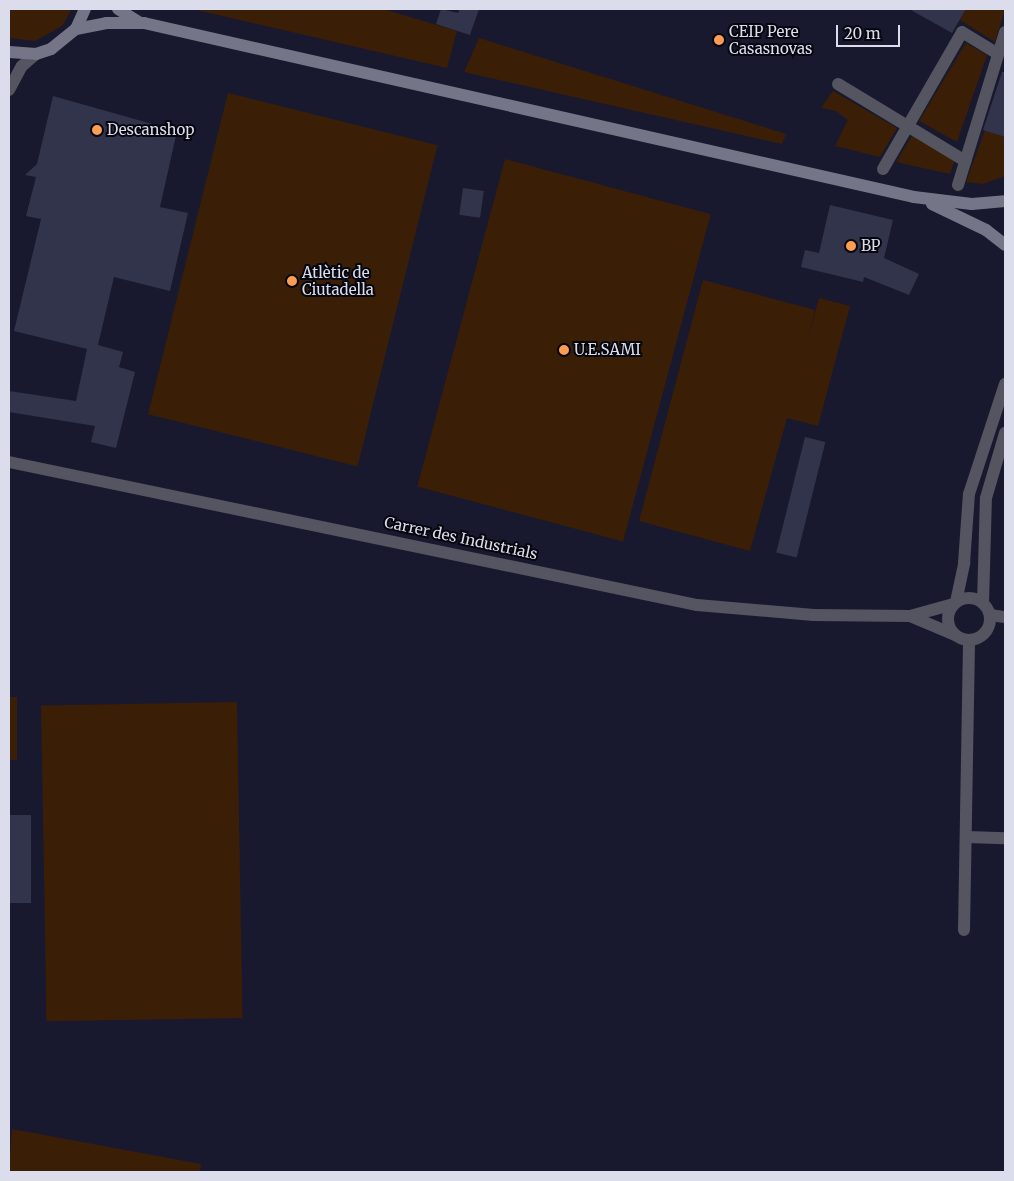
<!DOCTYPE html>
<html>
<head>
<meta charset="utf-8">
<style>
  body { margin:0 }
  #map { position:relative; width:1014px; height:1181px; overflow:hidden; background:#18192f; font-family:Merriweather,serif }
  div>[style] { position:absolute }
  .green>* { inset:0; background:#3b1e06; transform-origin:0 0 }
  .building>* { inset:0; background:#32344b; transform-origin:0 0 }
  .pedestrian>* { height:12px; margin:-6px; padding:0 6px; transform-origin:6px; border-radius:6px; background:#545560 }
  .minor>* { height:12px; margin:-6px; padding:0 6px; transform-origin:6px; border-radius:6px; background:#545560 }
  .tertiary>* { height:12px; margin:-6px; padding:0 6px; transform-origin:6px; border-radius:6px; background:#545560 }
  .tertiary>.ring { margin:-6px; padding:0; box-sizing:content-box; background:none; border:12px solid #545560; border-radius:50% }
  .secondary>* { height:12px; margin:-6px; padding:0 6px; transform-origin:6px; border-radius:6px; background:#747688 }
  .dots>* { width:14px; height:14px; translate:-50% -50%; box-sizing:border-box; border:2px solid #05060e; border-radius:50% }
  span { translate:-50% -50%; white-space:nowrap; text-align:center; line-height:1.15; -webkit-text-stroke:4px #05060e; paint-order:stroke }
  .poi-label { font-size:15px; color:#dbddec }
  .left { translate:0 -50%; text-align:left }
  .street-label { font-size:15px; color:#dbddec }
  .frame { position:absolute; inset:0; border:10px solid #dbddec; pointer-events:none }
  .scale { position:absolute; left:836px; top:25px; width:64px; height:22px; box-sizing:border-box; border:2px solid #dbddec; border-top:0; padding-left:6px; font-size:15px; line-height:18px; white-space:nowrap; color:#dbddec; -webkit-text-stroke:4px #05060e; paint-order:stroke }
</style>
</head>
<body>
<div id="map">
  <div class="green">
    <i style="clip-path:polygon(9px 9px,72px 9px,62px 26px,35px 41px,9px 38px)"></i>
    <i style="clip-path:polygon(192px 9px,383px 9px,457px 31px,447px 68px)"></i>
    <i style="clip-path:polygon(966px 9px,1005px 9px,995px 42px,960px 20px)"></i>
    <i style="clip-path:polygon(479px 38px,786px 134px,782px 144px,464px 72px)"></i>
    <i style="clip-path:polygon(966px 43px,987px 55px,957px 142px,919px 121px)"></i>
    <i style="clip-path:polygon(833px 91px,897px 128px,880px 157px,835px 146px,848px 120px,836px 111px,821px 108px)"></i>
    <i style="left:228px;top:93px;width:216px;height:331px;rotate:14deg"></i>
    <i style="clip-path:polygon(985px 130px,1005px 137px,1005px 176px,983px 184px,966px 182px)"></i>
    <i style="clip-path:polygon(912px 136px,955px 160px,950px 174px,896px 162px)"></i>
    <i style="left:505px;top:159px;width:213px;height:339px;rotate:15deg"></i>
    <i style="clip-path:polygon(703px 280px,815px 310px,806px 346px,819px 298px,850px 306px,818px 426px,787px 418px,750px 551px,639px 521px)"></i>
    <i style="left:9px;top:697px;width:8px;height:63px"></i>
    <i style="left:237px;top:702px;width:316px;height:196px;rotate:89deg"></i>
    <i style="clip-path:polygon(12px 1129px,201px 1164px,200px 1172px,9px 1172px)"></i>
  </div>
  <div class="building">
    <i style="clip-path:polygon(441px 9px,458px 13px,460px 9px,479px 9px,470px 35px,436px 24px)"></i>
    <i style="clip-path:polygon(909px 9px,966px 9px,952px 33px)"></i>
    <i style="clip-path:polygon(1002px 72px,1005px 72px,1005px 137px,983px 130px)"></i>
    <i style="clip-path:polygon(53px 96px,177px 131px,160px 207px,188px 213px,170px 291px,114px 277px,98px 345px,123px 352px,119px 367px,135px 372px,116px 448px,91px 442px,95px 426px,9px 412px,9px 391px,76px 401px,87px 349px,14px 331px,41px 219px,26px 216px,36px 177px,25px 175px,37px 164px)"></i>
    <i style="left:463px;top:188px;width:21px;height:27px;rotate:8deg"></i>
    <i style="clip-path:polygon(830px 205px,893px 220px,884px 258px,919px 274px,909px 295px,864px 277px,863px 282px,801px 267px,805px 250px,819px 253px)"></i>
    <i style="left:805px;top:437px;width:21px;height:119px;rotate:14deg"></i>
    <i style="left:9px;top:815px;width:22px;height:88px"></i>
  </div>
  <div class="pedestrian">
    <i style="left:838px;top:84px;width:149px;rotate:31.2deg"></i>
    <i style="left:883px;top:169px;width:158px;rotate:-60deg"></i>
    <i style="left:962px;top:32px;width:42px;rotate:31.4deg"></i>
    <i style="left:958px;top:185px;width:160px;rotate:-72.9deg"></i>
  </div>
  <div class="minor">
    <i style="left:9px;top:462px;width:703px;rotate:11.74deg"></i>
    <i style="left:697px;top:605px;width:117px;rotate:4.9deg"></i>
    <i style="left:814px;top:615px;width:96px;rotate:0.6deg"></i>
    <i style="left:910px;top:616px;width:46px;rotate:-15.3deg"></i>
    <i style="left:910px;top:616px;width:49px;rotate:22.9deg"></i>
    <i style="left:967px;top:837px;width:38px;rotate:2deg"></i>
    <i style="left:964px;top:930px;width:290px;rotate:-89deg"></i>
  </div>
  <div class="tertiary">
    <i style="left:9px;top:90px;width:27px;rotate:-62deg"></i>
    <i style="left:22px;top:66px;width:18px;rotate:-41deg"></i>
    <i class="ring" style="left:948px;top:598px;width:30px;height:30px"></i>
    <i style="left:956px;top:602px;width:40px;rotate:-78deg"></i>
    <i style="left:964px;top:563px;width:69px;rotate:-85.9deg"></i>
    <i style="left:969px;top:494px;width:116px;rotate:-71.9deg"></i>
    <i style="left:983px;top:603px;width:105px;rotate:-88.4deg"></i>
    <i style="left:986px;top:498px;width:68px;rotate:-73.7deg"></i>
    <i style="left:990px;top:615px;width:15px;rotate:8deg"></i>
  </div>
  <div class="secondary">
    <i style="left:118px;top:9px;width:25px;rotate:32deg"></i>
    <i style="left:76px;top:29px;width:31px;rotate:-11deg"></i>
    <i style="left:106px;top:23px;width:38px"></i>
    <i style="left:144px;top:23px;width:789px;rotate:12.73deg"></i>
    <i style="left:914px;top:197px;width:58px;rotate:6.9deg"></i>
    <i style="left:972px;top:204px;width:33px;rotate:-5deg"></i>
    <i style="left:9px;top:52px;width:27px;rotate:4deg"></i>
    <i style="left:36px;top:54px;width:16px;rotate:-18deg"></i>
    <i style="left:51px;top:49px;width:32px;rotate:-39deg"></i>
    <i style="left:76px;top:29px;width:22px;rotate:-66deg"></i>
    <i style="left:932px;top:204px;width:60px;rotate:25.7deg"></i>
    <i style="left:986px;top:230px;width:24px;rotate:38deg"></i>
  </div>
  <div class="dots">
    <i style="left:719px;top:40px;background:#fd9d54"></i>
    <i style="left:97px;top:130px;background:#fd9d54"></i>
    <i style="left:851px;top:246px;background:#fd9d54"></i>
    <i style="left:292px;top:281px;background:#fd9d54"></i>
    <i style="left:564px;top:350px;background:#fd9d54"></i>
  </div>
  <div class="poi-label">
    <span class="left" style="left:729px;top:40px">CEIP Pere<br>Casasnovas</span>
    <span class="left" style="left:107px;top:130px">Descanshop</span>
    <span class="left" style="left:861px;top:246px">BP</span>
    <span class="left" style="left:302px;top:281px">Atlètic de<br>Ciutadella</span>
    <span class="left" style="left:574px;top:350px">U.E.SAMI</span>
  </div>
  <div class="street-label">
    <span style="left:461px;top:538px;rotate:12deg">Carrer des Industrials</span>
  </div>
  <div class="frame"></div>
  <div class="scale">20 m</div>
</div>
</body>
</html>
